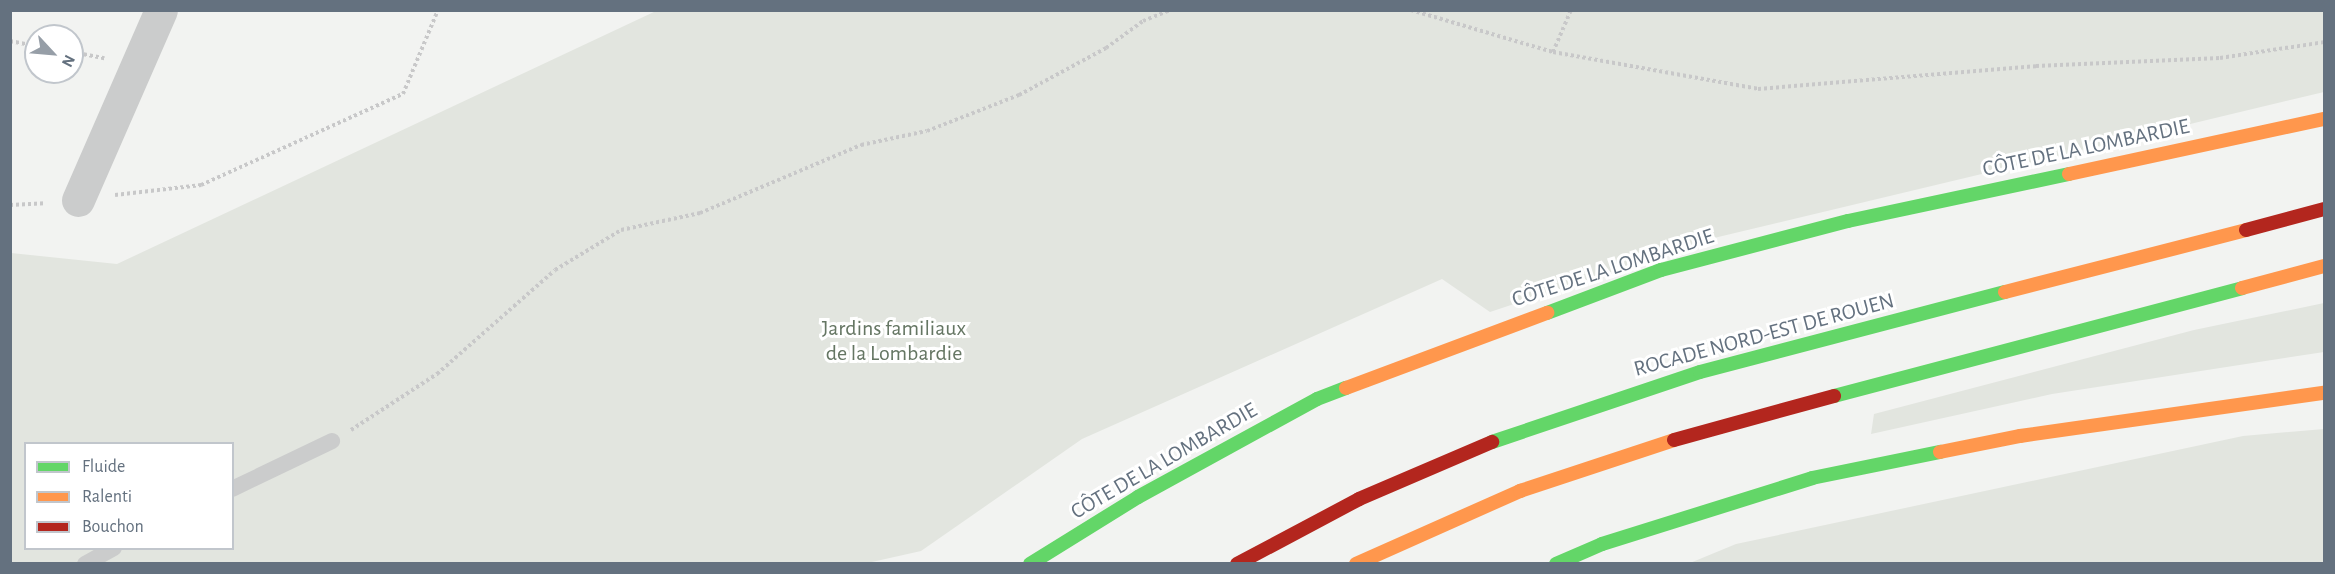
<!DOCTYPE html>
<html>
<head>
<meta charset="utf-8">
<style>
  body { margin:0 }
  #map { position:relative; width:2335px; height:574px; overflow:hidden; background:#f2f3f1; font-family:"Alegreya Sans",sans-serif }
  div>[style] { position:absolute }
  .green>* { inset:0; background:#e2e5df }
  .path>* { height:4px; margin-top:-2px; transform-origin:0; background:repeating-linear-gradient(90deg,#c8c8c9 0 3px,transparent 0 6px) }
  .lane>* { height:16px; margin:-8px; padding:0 8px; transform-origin:8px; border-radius:8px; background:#cbcccc }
  .street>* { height:33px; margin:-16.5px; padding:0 16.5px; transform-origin:16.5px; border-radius:16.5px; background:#cbcccc }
  .fast>* { height:14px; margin:-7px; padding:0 7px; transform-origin:7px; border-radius:7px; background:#63d668 }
  .slow>* { height:14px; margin:-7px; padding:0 7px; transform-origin:7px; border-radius:7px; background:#ff974d }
  .jam>* { height:14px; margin:-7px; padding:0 7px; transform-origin:7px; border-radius:7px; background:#b3261e }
  span { translate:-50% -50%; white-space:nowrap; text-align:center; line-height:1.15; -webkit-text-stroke:6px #fff; paint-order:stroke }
  .street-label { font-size:22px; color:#64717f }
  .park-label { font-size:22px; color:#657663 }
  .frame { position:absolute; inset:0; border:12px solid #64717f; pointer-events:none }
  .legend { position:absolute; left:24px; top:442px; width:210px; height:108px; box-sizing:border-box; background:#fff; border:2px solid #c1c6cc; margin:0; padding:8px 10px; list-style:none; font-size:18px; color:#64717f }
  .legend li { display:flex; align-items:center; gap:12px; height:30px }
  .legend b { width:30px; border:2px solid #c1c6cc }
  .north { position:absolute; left:24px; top:24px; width:60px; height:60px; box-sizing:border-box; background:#fff; border:2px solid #c1c6cc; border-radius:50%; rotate:116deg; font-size:16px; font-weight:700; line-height:24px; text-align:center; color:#64717f }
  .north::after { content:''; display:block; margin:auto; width:21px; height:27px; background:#969ea7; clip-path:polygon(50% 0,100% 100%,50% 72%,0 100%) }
</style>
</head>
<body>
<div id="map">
  <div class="green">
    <i style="clip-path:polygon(evenodd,656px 11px,2324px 11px,2324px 92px,1714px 238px,1490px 312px,1442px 279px,1082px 439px,921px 551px,863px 564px,11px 564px,11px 253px,117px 264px,656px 11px,26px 444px,232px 444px,232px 548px,26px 548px,26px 444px)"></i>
    <i style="clip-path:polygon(2324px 303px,2324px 352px,2052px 394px,1871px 434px,1874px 414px,2194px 330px)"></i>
    <i style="clip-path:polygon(2324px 429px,2324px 563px,1690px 563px,1736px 544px,2243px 436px)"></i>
  </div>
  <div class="path">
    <i style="left:1411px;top:10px;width:148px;rotate:16.5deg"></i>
    <i style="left:1553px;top:52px;width:208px;rotate:10.2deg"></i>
    <i style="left:1758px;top:89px;width:279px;rotate:-4.7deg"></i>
    <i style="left:2036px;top:66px;width:184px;rotate:-2.5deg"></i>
    <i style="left:2220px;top:58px;width:105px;rotate:-8.7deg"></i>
    <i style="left:10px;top:41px;width:26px;rotate:11deg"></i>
    <i style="left:72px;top:52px;width:33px;rotate:11deg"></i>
    <i style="left:1553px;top:52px;width:46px;rotate:-66.8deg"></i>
    <i style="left:115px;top:195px;width:87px;rotate:-6.6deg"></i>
    <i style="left:201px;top:185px;width:222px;rotate:-24.3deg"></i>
    <i style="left:403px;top:94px;width:91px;rotate:-67.4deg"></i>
    <i style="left:10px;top:205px;width:35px;rotate:-3deg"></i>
    <i style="left:351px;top:430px;width:103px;rotate:-33.1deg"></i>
    <i style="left:437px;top:374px;width:157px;rotate:-41.4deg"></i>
    <i style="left:555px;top:270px;width:77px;rotate:-31.2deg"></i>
    <i style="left:621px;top:230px;width:81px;rotate:-12.1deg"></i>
    <i style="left:700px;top:213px;width:175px;rotate:-22.9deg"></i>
    <i style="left:861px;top:145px;width:67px;rotate:-12deg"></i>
    <i style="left:927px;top:131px;width:99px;rotate:-21.4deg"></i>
    <i style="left:1019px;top:95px;width:99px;rotate:-28.4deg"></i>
    <i style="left:1106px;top:48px;width:46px;rotate:-36.1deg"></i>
    <i style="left:1143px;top:21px;width:29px;rotate:-22deg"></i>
  </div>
  <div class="lane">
    <i style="left:232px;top:489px;width:111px;rotate:-25.6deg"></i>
    <i style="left:85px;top:564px;width:33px;rotate:-29deg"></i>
  </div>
  <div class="street">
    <i style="left:78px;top:200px;width:207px;rotate:-66.4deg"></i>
  </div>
  <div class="fast">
    <i style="left:1547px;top:313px;width:122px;rotate:-20.7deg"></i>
    <i style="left:1661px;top:270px;width:193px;rotate:-14.7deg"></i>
    <i style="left:1848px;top:221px;width:226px;rotate:-12deg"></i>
    <i style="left:1834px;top:396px;width:422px;rotate:-14.8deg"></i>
    <i style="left:1492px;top:442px;width:219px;rotate:-18.6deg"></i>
    <i style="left:1700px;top:372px;width:315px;rotate:-14.7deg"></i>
    <i style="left:1030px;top:564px;width:127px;rotate:-31.8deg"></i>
    <i style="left:1138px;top:497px;width:204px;rotate:-28.7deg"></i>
    <i style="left:1317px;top:399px;width:31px;rotate:-21deg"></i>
    <i style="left:1556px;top:564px;width:50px;rotate:-23.5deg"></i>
    <i style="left:1602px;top:544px;width:220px;rotate:-17.4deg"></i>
    <i style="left:1812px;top:478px;width:131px;rotate:-11.5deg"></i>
  </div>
  <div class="slow">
    <i style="left:2069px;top:174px;width:261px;rotate:-12.2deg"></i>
    <i style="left:2242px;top:288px;width:85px;rotate:-15deg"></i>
    <i style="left:2005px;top:292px;width:249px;rotate:-14.4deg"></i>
    <i style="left:1346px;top:388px;width:215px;rotate:-20.5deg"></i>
    <i style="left:1940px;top:452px;width:82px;rotate:-11.3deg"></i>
    <i style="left:2020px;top:436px;width:307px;rotate:-8.1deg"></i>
    <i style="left:1356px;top:564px;width:180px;rotate:-24deg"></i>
    <i style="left:1520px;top:491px;width:162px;rotate:-18.3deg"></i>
  </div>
  <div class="jam">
    <i style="left:2246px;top:230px;width:81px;rotate:-15.1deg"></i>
    <i style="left:1674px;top:440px;width:166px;rotate:-15.4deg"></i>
    <i style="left:1237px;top:564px;width:138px;rotate:-28deg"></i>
    <i style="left:1359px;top:499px;width:145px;rotate:-23.2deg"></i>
  </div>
  <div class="street-label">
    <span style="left:2086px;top:148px;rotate:-12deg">CÔTE DE LA LOMBARDIE</span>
    <span style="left:1613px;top:268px;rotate:-18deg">CÔTE DE LA LOMBARDIE</span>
    <span style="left:1764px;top:335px;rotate:-15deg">ROCADE NORD-EST DE ROUEN</span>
    <span style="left:1164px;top:461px;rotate:-30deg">CÔTE DE LA LOMBARDIE</span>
  </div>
  <div class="park-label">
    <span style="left:894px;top:341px">Jardins familiaux<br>de la Lombardie</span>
  </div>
  <div class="frame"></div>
  <ul class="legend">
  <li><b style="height:8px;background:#63d668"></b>Fluide</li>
  <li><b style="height:8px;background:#ff974d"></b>Ralenti</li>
  <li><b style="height:8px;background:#b3261e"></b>Bouchon</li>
  </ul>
  <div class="north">N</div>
</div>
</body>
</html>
